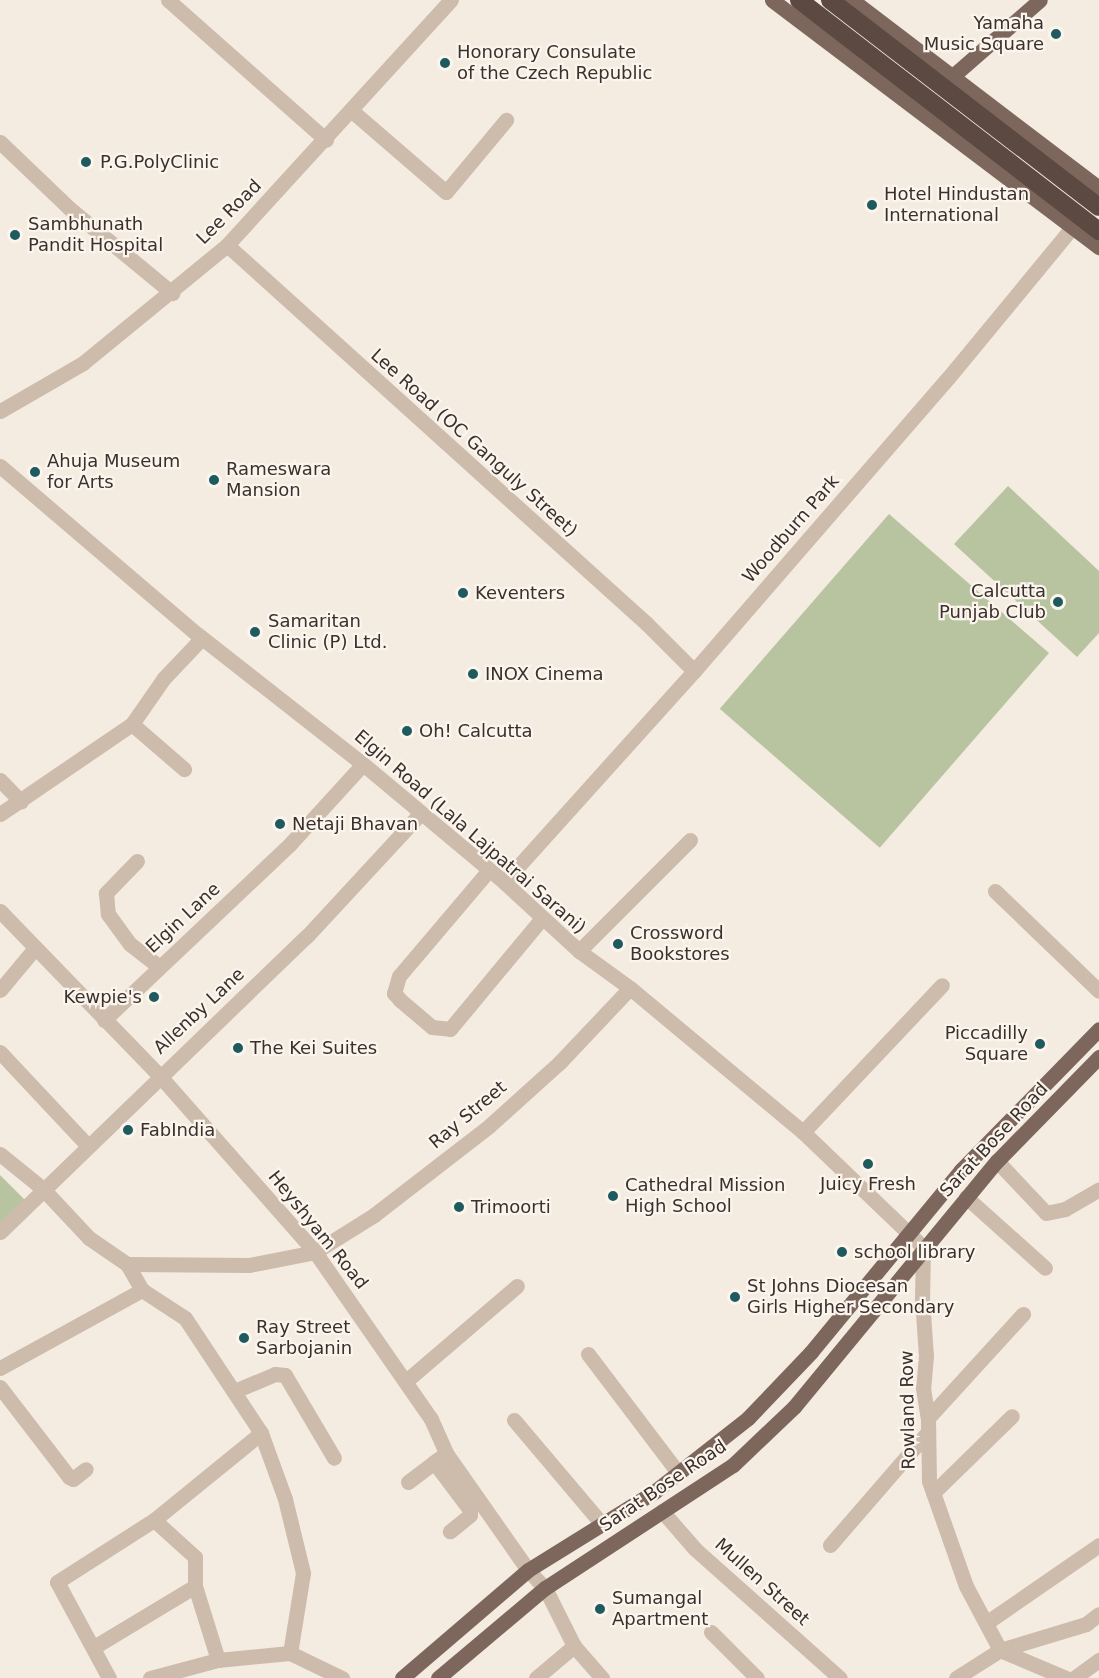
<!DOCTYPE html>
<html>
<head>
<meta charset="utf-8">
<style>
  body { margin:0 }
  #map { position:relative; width:1099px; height:1678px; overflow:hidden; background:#f4ebe1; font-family:"DejaVu Sans",sans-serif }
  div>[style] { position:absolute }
  .green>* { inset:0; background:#b8c4a0; transform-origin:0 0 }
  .minor>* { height:15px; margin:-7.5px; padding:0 7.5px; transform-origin:7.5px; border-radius:7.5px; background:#cdbbac }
  .major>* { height:15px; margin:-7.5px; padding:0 7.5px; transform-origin:7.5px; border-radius:7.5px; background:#7d675c }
  .highway-bridge>* { height:18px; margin:-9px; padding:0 9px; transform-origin:9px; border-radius:9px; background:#5c4a42 }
  .dots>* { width:16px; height:16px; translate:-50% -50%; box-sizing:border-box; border:3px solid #fbf5ee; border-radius:50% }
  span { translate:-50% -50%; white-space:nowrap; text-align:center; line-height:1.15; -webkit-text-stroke:4.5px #fbf5ee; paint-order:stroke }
  .poi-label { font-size:18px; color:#3b302b }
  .right { translate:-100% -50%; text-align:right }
  .left { translate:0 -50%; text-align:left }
  .street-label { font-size:18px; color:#3b302b }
</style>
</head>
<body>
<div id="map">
  <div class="green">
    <i style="clip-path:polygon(1008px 486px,1099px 571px,1099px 633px,1077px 657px,954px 544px)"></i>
    <i style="left:889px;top:514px;width:212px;height:258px;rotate:41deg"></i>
    <i style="clip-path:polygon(0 1175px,25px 1200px,0 1226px)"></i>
  </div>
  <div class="minor">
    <i style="left:168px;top:0;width:211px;rotate:41.5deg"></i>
    <i style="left:352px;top:111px;width:124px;rotate:40.8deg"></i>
    <i style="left:446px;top:192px;width:94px;rotate:-50.2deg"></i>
    <i style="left:0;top:142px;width:95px;rotate:43.7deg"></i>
    <i style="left:69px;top:208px;width:134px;rotate:39.5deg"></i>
    <i style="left:227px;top:245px;width:566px;rotate:42.06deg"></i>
    <i style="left:647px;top:624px;width:66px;rotate:45deg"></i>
    <i style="left:0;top:411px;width:96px;rotate:-30deg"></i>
    <i style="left:83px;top:363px;width:186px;rotate:-39.3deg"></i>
    <i style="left:227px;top:245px;width:332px;rotate:-47.6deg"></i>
    <i style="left:0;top:466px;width:259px;rotate:40.5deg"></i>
    <i style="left:197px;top:634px;width:211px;rotate:38.1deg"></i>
    <i style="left:363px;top:764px;width:184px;rotate:39.9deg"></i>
    <i style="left:504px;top:882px;width:102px;rotate:42.6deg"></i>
    <i style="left:579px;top:951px;width:63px;rotate:36deg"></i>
    <i style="left:630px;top:988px;width:225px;rotate:39.8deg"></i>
    <i style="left:803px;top:1132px;width:166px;rotate:43.8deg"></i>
    <i style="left:923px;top:1247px;width:51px;rotate:91.1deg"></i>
    <i style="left:922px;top:1298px;width:58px;rotate:86.1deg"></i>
    <i style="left:926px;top:1356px;width:32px;rotate:95deg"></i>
    <i style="left:923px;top:1388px;width:30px;rotate:81deg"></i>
    <i style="left:928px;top:1418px;width:63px;rotate:89.1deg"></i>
    <i style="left:929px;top:1481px;width:111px;rotate:70.6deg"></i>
    <i style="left:966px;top:1586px;width:72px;rotate:62deg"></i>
    <i style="left:1000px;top:1650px;width:72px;rotate:23deg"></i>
    <i style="left:132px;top:724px;width:69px;rotate:40.9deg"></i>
    <i style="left:0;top:780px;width:30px;rotate:46deg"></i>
    <i style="left:0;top:814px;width:160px;rotate:-34.3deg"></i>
    <i style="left:132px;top:724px;width:56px;rotate:-55.2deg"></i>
    <i style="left:164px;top:678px;width:55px;rotate:-46.5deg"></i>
    <i style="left:137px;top:861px;width:45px;rotate:134.1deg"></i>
    <i style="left:106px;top:893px;width:21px;rotate:85deg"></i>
    <i style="left:108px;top:914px;width:37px;rotate:54deg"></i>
    <i style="left:130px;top:944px;width:37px;rotate:38deg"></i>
    <i style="left:489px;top:870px;width:139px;rotate:130.3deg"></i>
    <i style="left:399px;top:976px;width:18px;rotate:106deg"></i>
    <i style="left:394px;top:993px;width:9px;rotate:49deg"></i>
    <i style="left:400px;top:1000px;width:42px;rotate:40.2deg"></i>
    <i style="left:432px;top:1027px;width:18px;rotate:6deg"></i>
    <i style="left:450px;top:1029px;width:144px;rotate:-50.3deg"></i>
    <i style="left:504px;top:882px;width:284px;rotate:-48deg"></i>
    <i style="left:694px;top:671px;width:388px;rotate:-49.1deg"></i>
    <i style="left:948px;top:378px;width:207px;rotate:-50.5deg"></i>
    <i style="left:995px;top:891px;width:144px;rotate:43.9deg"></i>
    <i style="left:0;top:911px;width:228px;rotate:45.9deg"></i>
    <i style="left:159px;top:1075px;width:236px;rotate:48.6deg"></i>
    <i style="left:315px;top:1252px;width:203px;rotate:55.2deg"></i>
    <i style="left:431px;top:1419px;width:37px;rotate:66deg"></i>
    <i style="left:446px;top:1453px;width:143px;rotate:55deg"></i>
    <i style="left:528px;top:1570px;width:25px;rotate:47deg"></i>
    <i style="left:545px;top:1588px;width:65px;rotate:63.4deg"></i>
    <i style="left:574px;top:1646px;width:43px;rotate:48.8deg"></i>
    <i style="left:579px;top:951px;width:157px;rotate:-45deg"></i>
    <i style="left:0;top:990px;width:55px;rotate:-50.2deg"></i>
    <i style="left:104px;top:1020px;width:256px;rotate:-43.4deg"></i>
    <i style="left:290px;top:844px;width:108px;rotate:-47.6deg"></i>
    <i style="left:0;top:1052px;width:127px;rotate:46.9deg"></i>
    <i style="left:803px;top:1132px;width:202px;rotate:-46.6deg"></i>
    <i style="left:0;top:1154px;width:55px;rotate:39.1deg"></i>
    <i style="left:43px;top:1189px;width:67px;rotate:46.8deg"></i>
    <i style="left:89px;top:1238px;width:46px;rotate:34.4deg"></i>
    <i style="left:127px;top:1264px;width:30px;rotate:60deg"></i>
    <i style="left:142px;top:1290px;width:51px;rotate:33.1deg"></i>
    <i style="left:185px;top:1318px;width:138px;rotate:56.5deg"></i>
    <i style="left:261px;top:1433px;width:70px;rotate:70deg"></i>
    <i style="left:285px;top:1499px;width:76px;rotate:76.3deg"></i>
    <i style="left:303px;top:1573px;width:81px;rotate:99.2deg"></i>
    <i style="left:997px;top:1161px;width:71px;rotate:46.7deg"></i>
    <i style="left:1046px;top:1213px;width:19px;rotate:-12deg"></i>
    <i style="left:1065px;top:1209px;width:39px;rotate:-30deg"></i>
    <i style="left:966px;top:1197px;width:106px;rotate:41.9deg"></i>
    <i style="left:0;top:1232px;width:426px;rotate:-44deg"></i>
    <i style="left:307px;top:936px;width:166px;rotate:-47.2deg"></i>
    <i style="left:127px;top:1264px;width:122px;rotate:0.5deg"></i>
    <i style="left:249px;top:1265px;width:67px;rotate:-11.1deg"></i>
    <i style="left:315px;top:1252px;width:70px;rotate:-32.1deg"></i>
    <i style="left:374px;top:1215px;width:145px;rotate:-37.7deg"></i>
    <i style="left:489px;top:1126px;width:96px;rotate:-42deg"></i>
    <i style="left:560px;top:1062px;width:102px;rotate:-46.6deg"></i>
    <i style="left:588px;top:1354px;width:151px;rotate:52.8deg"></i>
    <i style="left:0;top:1368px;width:162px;rotate:-28.8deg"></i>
    <i style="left:406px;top:1381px;width:146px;rotate:-40.6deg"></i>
    <i style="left:0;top:1387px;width:113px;rotate:52.5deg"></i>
    <i style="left:69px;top:1477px;width:4px;rotate:27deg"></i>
    <i style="left:73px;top:1479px;width:16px;rotate:-38deg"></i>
    <i style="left:237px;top:1390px;width:41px;rotate:-22.8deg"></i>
    <i style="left:275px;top:1374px;width:10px;rotate:6deg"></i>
    <i style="left:285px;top:1375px;width:96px;rotate:59.4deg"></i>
    <i style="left:928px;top:1418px;width:141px;rotate:-47.6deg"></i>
    <i style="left:514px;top:1420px;width:136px;rotate:49.8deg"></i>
    <i style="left:434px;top:1462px;width:60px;rotate:53.1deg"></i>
    <i style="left:470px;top:1510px;width:5px;rotate:90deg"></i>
    <i style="left:470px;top:1515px;width:26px;rotate:141deg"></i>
    <i style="left:408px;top:1482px;width:41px;rotate:-37.1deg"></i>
    <i style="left:933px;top:1493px;width:110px;rotate:-44.3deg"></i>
    <i style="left:662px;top:1511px;width:50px;rotate:49deg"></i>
    <i style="left:695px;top:1549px;width:194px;rotate:41.7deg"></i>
    <i style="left:830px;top:1545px;width:150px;rotate:-49.1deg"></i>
    <i style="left:986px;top:1623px;width:137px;rotate:-34.6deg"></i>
    <i style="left:711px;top:1632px;width:65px;rotate:45deg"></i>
    <i style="left:94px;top:1647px;width:118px;rotate:-31.1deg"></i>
    <i style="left:218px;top:1660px;width:77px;rotate:-107.3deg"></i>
    <i style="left:195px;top:1586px;width:29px;rotate:-90deg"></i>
    <i style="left:195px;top:1557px;width:55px;rotate:-137.9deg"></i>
    <i style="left:154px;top:1520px;width:138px;rotate:-39.1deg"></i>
    <i style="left:109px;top:1678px;width:109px;rotate:-118.4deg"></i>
    <i style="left:57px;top:1582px;width:115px;rotate:-32.6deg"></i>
    <i style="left:150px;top:1678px;width:70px;rotate:-14.8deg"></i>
    <i style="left:218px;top:1660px;width:72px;rotate:-5.6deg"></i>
    <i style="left:290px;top:1653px;width:58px;rotate:25.7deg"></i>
    <i style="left:536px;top:1678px;width:50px;rotate:-40.1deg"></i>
    <i style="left:956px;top:1678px;width:52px;rotate:-32.5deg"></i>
    <i style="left:1000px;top:1650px;width:90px;rotate:-16.8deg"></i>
    <i style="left:1086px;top:1624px;width:16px;rotate:-38deg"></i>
    <i style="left:1074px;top:1678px;width:31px;rotate:-36deg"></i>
  </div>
  <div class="major">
    <i style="left:772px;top:0;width:410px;rotate:37.1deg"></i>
    <i style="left:852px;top:0;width:310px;rotate:37.3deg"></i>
    <i style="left:947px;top:81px;width:123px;rotate:-41.1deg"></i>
    <i style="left:402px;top:1678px;width:166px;rotate:-40.6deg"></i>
    <i style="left:528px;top:1570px;width:148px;rotate:-31.8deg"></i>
    <i style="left:654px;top:1492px;width:120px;rotate:-38.2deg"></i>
    <i style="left:748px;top:1418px;width:91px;rotate:-46.3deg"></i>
    <i style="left:811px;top:1352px;width:236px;rotate:-50.5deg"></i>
    <i style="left:961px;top:1170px;width:197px;rotate:-45.6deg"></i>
    <i style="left:438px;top:1678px;width:140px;rotate:-40.1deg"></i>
    <i style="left:545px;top:1588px;width:225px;rotate:-33.2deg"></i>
    <i style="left:733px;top:1465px;width:84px;rotate:-43.6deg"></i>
    <i style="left:794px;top:1407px;width:319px;rotate:-50.5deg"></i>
    <i style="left:997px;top:1161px;width:146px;rotate:-45.6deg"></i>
  </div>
  <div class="highway-bridge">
    <i style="left:799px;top:0;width:379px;rotate:37.6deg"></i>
    <i style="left:830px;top:0;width:339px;rotate:37.6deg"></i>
  </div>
  <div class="dots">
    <i style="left:1056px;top:34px;background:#1f5a5e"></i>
    <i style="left:445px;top:63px;background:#1f5a5e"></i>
    <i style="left:86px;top:162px;background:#1f5a5e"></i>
    <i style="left:872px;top:205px;background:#1f5a5e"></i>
    <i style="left:15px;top:235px;background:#1f5a5e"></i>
    <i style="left:35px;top:472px;background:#1f5a5e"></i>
    <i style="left:214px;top:480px;background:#1f5a5e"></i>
    <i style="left:463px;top:593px;background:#1f5a5e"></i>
    <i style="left:1058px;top:602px;background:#1f5a5e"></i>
    <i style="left:255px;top:632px;background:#1f5a5e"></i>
    <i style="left:473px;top:674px;background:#1f5a5e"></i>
    <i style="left:407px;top:731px;background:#1f5a5e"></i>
    <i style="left:280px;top:824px;background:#1f5a5e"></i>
    <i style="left:618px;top:944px;background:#1f5a5e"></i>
    <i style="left:154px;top:997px;background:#1f5a5e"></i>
    <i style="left:1040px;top:1044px;background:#1f5a5e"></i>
    <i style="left:238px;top:1048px;background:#1f5a5e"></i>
    <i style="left:128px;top:1130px;background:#1f5a5e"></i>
    <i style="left:868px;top:1164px;background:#1f5a5e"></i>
    <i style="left:613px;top:1196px;background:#1f5a5e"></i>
    <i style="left:459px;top:1207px;background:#1f5a5e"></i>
    <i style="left:842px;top:1252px;background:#1f5a5e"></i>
    <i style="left:735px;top:1297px;background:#1f5a5e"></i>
    <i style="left:244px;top:1338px;background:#1f5a5e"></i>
    <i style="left:600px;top:1609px;background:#1f5a5e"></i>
  </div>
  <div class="poi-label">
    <span class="right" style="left:1044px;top:34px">Yamaha<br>Music Square</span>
    <span class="left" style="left:457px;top:63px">Honorary Consulate<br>of the Czech Republic</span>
    <span class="left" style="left:100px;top:162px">P.G.PolyClinic</span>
    <span class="left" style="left:884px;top:205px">Hotel Hindustan<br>International</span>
    <span class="left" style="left:28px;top:235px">Sambhunath<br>Pandit Hospital</span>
    <span class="left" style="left:47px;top:472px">Ahuja Museum<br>for Arts</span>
    <span class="left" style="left:226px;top:480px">Rameswara<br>Mansion</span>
    <span class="right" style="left:1046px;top:602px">Calcutta<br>Punjab Club</span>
    <span class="left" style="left:475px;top:593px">Keventers</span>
    <span class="left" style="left:268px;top:632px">Samaritan<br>Clinic (P) Ltd.</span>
    <span class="left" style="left:485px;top:674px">INOX Cinema</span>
    <span class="left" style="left:419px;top:731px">Oh! Calcutta</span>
    <span class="left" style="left:292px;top:824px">Netaji Bhavan</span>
    <span class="left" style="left:630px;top:944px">Crossword<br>Bookstores</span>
    <span class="right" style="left:142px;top:997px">Kewpie's</span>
    <span class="right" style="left:1028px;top:1044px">Piccadilly<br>Square</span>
    <span class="left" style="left:250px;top:1048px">The Kei Suites</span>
    <span class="left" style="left:140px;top:1130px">FabIndia</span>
    <span style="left:868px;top:1184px">Juicy Fresh</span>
    <span class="left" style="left:625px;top:1196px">Cathedral Mission<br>High School</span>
    <span class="left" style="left:471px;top:1207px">Trimoorti</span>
    <span class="left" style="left:854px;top:1252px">school library</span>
    <span class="left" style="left:747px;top:1297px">St Johns Diocesan<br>Girls Higher Secondary</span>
    <span class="left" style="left:256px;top:1338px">Ray Street<br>Sarbojanin</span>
    <span class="left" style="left:612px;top:1609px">Sumangal<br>Apartment</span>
  </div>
  <div class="street-label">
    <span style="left:229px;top:212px;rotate:-45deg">Lee Road</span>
    <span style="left:474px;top:443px;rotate:42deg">Lee Road (OC Ganguly Street)</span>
    <span style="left:791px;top:529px;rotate:-49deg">Woodburn Park</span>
    <span style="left:470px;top:832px;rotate:41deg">Elgin Road (Lala Lajpatrai Sarani)</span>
    <span style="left:183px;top:918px;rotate:-43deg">Elgin Lane</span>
    <span style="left:199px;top:1011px;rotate:-43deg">Allenby Lane</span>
    <span style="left:468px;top:1115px;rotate:-40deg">Ray Street</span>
    <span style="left:994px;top:1140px;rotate:-47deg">Sarat Bose Road</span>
    <span style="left:318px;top:1230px;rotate:51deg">Heyshyam Road</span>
    <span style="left:908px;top:1410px;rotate:-91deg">Rowland Row</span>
    <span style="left:663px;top:1486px;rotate:-34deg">Sarat Bose Road</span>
    <span style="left:762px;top:1582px;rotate:42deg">Mullen Street</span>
  </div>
</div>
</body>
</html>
